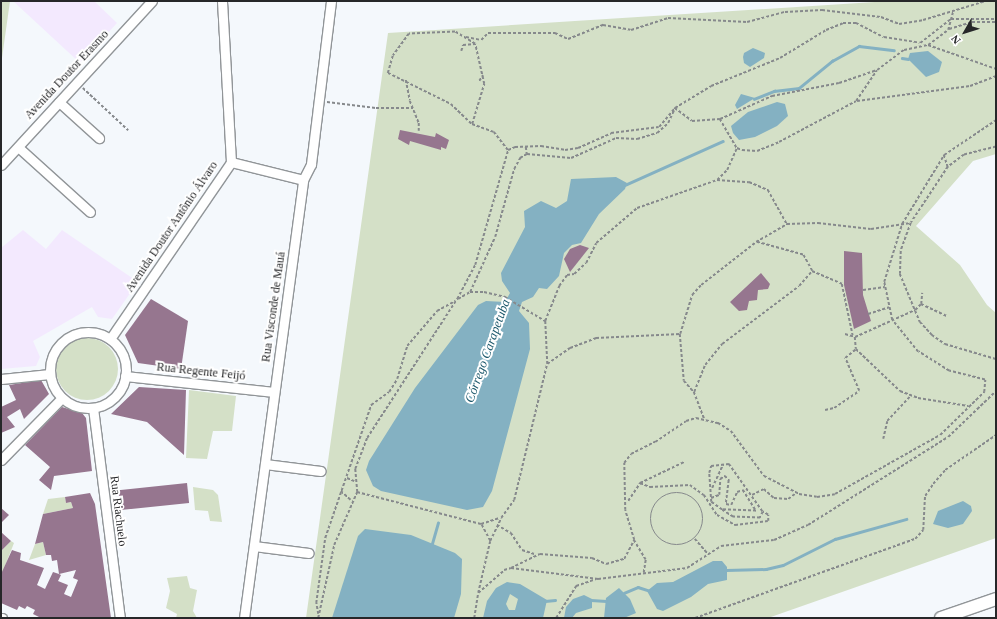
<!DOCTYPE html>
<html>
<head>
<meta charset="utf-8">
<style>
  body { margin:0 }
  #map { position:relative; width:997px; height:619px; overflow:hidden; background:#f4f8fc; font-family:"Times New Roman",serif }
  div>[style] { position:absolute }
  .education>* { inset:0; background:#f3e9fe }
  .green>* { inset:0; background:#d4e0c7 }
  .round { border-radius:50% }
  .water>* { inset:0; background:#84b1c2 }
  .stream>* { height:2.5px; margin:-1.25px; padding:0 1.25px; transform-origin:1.25px; border-radius:1.25px; background:#84b1c2 }
  .building>* { inset:0; background:#96768f; transform-origin:0 0 }
  .path>* { height:1.5px; margin-top:-0.75px; transform-origin:0; background:repeating-linear-gradient(90deg,#86898c 0 3px,transparent 0 5px) }
  .path>.ring { margin:-0.75px; padding:0; box-sizing:content-box; background:none; border:1.5px solid #86898c; border-radius:50% }
  .roads { filter:drop-shadow(1px 0 #919598) drop-shadow(-1px 0 #919598) drop-shadow(0 1px #919598) drop-shadow(0 -1px #919598) }
  .minor>* { height:9px; margin:-4.5px; padding:0 4.5px; transform-origin:4.5px; border-radius:4.5px; background:#fff }
  .minor>.ring { margin:-4.5px; padding:0; box-sizing:content-box; background:none; border:9px solid #fff; border-radius:50% }
  .major>* { height:12px; margin:-6px; padding:0 6px; transform-origin:6px; border-radius:6px; background:#fff }
  span { translate:-50% -50%; white-space:nowrap; text-align:center; line-height:1.15; -webkit-text-stroke:4px #fff; paint-order:stroke }
  .street-label { font-size:12px; color:#262729 }
  .water-label { font-size:13px; color:#1d596c; font-style:italic }
  .frame { position:absolute; inset:0; border:2px solid #262729; pointer-events:none }
  .north { position:absolute; left:945px; top:12px; width:40px; height:40px; -webkit-text-stroke:3px #fff; paint-order:stroke; rotate:231deg; font-size:11px; font-weight:700; line-height:16px; text-align:center; color:#262729 }
  .north::after { content:''; display:block; margin:auto; width:14px; height:18px; background:#262729; clip-path:polygon(50% 0,100% 100%,50% 72%,0 100%) }
</style>
</head>
<body>
<div id="map">
  <div class="education">
    <i style="clip-path:polygon(13px 1px,94px 1px,117px 23px,80px 63px)"></i>
    <i style="clip-path:polygon(23px 230px,46px 249px,62px 230px,138px 282px,112px 319px,98px 317px,92px 307px,33px 341px,40px 357px,36px 366px,1px 369px,1px 248px)"></i>
  </div>
  <div class="green">
    <i style="clip-path:polygon(1px 1px,10px 1px,1px 65px)"></i>
    <i style="clip-path:polygon(890px 1px,996px 1px,996px 154px,973px 161px,916px 226px,960px 265px,987px 305px,996px 313px,996px 538px,768px 618px,306px 618px,388px 33px)"></i>
    <i class="round" style="left:56px;top:338px;width:62px;height:62px"></i>
    <i style="clip-path:polygon(189px 390px,236px 396px,232px 431px,213px 431px,207px 459px,186px 458px)"></i>
    <i style="clip-path:polygon(193px 487px,213px 490px,218px 495px,222px 522px,210px 521px,208px 511px,195px 510px)"></i>
    <i style="clip-path:polygon(65px 497px,66px 503px,71px 502px,73px 508px,43px 514px,48px 499px)"></i>
    <i style="clip-path:polygon(11px 541px,14px 543px,1px 576px,1px 551px)"></i>
    <i style="clip-path:polygon(43px 542px,46px 555px,29px 560px,35px 544px)"></i>
    <i style="clip-path:polygon(187px 576px,190px 588px,197px 590px,193px 611px,197px 618px,176px 618px,177px 614px,166px 608px,170px 591px,167px 578px)"></i>
  </div>
  <div class="water">
    <i style="clip-path:polygon(753px 48px,765px 53px,764px 58px,750px 67px,744px 63px,743px 57px,744px 53px)"></i>
    <i style="clip-path:polygon(928px 51px,942px 62px,939px 72px,926px 77px,908px 59px,910px 53px)"></i>
    <i style="clip-path:polygon(741px 94px,755px 98px,737px 109px,735px 105px)"></i>
    <i style="clip-path:polygon(777px 102px,785px 104px,788px 116px,777px 126px,755px 137px,739px 140px,733px 133px,731px 126px,748px 112px)"></i>
    <i style="clip-path:polygon(616px 177px,627px 183px,625px 189px,599px 214px,581px 243px,572px 245px,564px 253px,559px 276px,547px 289px,539px 288px,533px 297px,522px 302px,519px 311px,529px 323px,530px 349px,492px 491px,483px 507px,467px 510px,381px 491px,373px 486px,366px 470px,369px 461px,415px 388px,478px 305px,486px 301px,505px 302px,510px 293px,502px 281px,501px 273px,525px 227px,524px 211px,541px 201px,556px 208px,567px 201px,571px 179px)"></i>
    <i style="clip-path:polygon(963px 501px,971px 506px,972px 511px,963px 524px,948px 528px,933px 524px,938px 511px)"></i>
    <i style="clip-path:polygon(365px 529px,411px 535px,455px 553px,462px 559px,461px 594px,454px 618px,332px 618px,358px 536px)"></i>
    <i style="clip-path:polygon(713px 561px,722px 561px,727px 567px,727px 580px,708px 584px,691px 597px,663px 611px,657px 609px,647px 591px,657px 583px,673px 582px)"></i>
    <i style="clip-path:polygon(evenodd,507px 582px,520px 584px,547px 600px,543px 618px,483px 618px,487px 601px,496px 588px,507px 582px,510px 594px,518px 599px,515px 610px,509px 610px,506px 604px,510px 594px)"></i>
    <i style="clip-path:polygon(619px 588px,630px 599px,636px 613px,624px 618px,604px 618px,606px 598px)"></i>
    <i style="clip-path:polygon(584px 595px,592px 599px,592px 608px,576px 613px,572px 618px,564px 618px,566px 607px,573px 599px)"></i>
  </div>
  <div class="stream">
    <i style="left:902px;top:58px;width:6px;rotate:9deg"></i>
    <i style="left:754px;top:99px;width:22px;rotate:-22deg"></i>
    <i style="left:774px;top:91px;width:25px;rotate:-7deg"></i>
    <i style="left:799px;top:88px;width:43px;rotate:-39.3deg"></i>
    <i style="left:832px;top:61px;width:31px;rotate:-29deg"></i>
    <i style="left:859px;top:46px;width:35px;rotate:7deg"></i>
    <i style="left:625px;top:185px;width:107px;rotate:-24.2deg"></i>
    <i style="left:431px;top:547px;width:25px;rotate:-74deg"></i>
    <i style="left:726px;top:570px;width:40px;rotate:-1.4deg"></i>
    <i style="left:766px;top:569px;width:17px;rotate:-13deg"></i>
    <i style="left:783px;top:565px;width:58px;rotate:-26.6deg"></i>
    <i style="left:835px;top:539px;width:74px;rotate:-15.7deg"></i>
    <i style="left:624px;top:593px;width:15px;rotate:-23deg"></i>
    <i style="left:638px;top:587px;width:13px;rotate:18deg"></i>
    <i style="left:591px;top:600px;width:15px;rotate:4deg"></i>
    <i style="left:545px;top:601px;width:10px;rotate:-6deg"></i>
  </div>
  <div class="building">
    <i style="clip-path:polygon(400px 130px,435px 137px,436px 133px,449px 140px,446px 149px,441px 147px,441px 150px,410px 141px,409px 145px,398px 139px)"></i>
    <i style="clip-path:polygon(580px 245px,589px 248px,570px 272px,564px 259px,570px 249px)"></i>
    <i style="clip-path:polygon(844px 251px,862px 253px,863px 295px,871px 321px,854px 329px,844px 285px)"></i>
    <i style="clip-path:polygon(761px 273px,770px 284px,768px 289px,758px 290px,757px 300px,749px 301px,747px 310px,739px 311px,730px 302px)"></i>
    <i style="clip-path:polygon(151px 299px,188px 321px,181px 369px,138px 363px,125px 335px)"></i>
    <i style="clip-path:polygon(41px 380px,49px 394px,24px 419px,20px 409px,7px 417px,15px 427px,1px 433px,1px 407px,16px 400px,9px 385px)"></i>
    <i style="clip-path:polygon(139px 387px,186px 390px,184px 455px,147px 422px,111px 414px)"></i>
    <i style="clip-path:polygon(62px 407px,82px 413px,86px 418px,92px 471px,54px 476px,51px 490px,39px 480px,50px 467px,25px 445px)"></i>
    <i style="left:187px;top:483px;width:20px;height:69px;rotate:84deg"></i>
    <i style="clip-path:polygon(90px 493px,95px 504px,111px 618px,41px 618px,33px 614px,35px 610px,27px 606px,25px 609px,19px 606px,17px 610px,1px 603px,1px 574px,12px 550px,21px 553px,20px 560px,44px 568px,37px 585px,45px 589px,53px 572px,59px 574px,61px 575px,58px 581px,68px 585px,64px 594px,71px 597px,78px 580px,73px 578px,76px 570px,59px 574px,57px 560px,52px 561px,51px 555px,46px 555px,43px 542px,35px 544px,43px 514px,73px 508px,71px 502px,66px 503px,65px 497px)"></i>
    <i style="clip-path:polygon(1px 508px,9px 515px,1px 523px)"></i>
    <i style="clip-path:polygon(1px 532px,11px 541px,1px 551px)"></i>
  </div>
  <div class="path">
    <i style="left:949px;top:29px;width:24px;rotate:-17deg"></i>
    <i style="left:972px;top:22px;width:24px"></i>
    <i style="left:466px;top:37px;width:15px;rotate:11deg"></i>
    <i style="left:481px;top:40px;width:10px;rotate:-45deg"></i>
    <i style="left:488px;top:33px;width:67px"></i>
    <i style="left:555px;top:33px;width:14px;rotate:25deg"></i>
    <i style="left:568px;top:39px;width:38px;rotate:-22deg"></i>
    <i style="left:603px;top:25px;width:28px;rotate:10deg"></i>
    <i style="left:631px;top:30px;width:39px;rotate:-18deg"></i>
    <i style="left:668px;top:18px;width:79px;rotate:2.9deg"></i>
    <i style="left:747px;top:22px;width:39px;rotate:-15deg"></i>
    <i style="left:785px;top:12px;width:37px;rotate:-3deg"></i>
    <i style="left:822px;top:10px;width:59px;rotate:6.8deg"></i>
    <i style="left:881px;top:17px;width:19px;rotate:21deg"></i>
    <i style="left:899px;top:24px;width:24px;rotate:-9deg"></i>
    <i style="left:923px;top:20px;width:66px;rotate:-16.8deg"></i>
    <i style="left:928px;top:45px;width:72px;rotate:19.4deg"></i>
    <i style="left:461px;top:51px;width:6px;rotate:-72deg"></i>
    <i style="left:463px;top:45px;width:12px;rotate:-5deg"></i>
    <i style="left:406px;top:80px;width:21px;rotate:79deg"></i>
    <i style="left:410px;top:101px;width:24px;rotate:68deg"></i>
    <i style="left:419px;top:123px;width:8px;rotate:90deg"></i>
    <i style="left:479px;top:81px;width:7px;rotate:-56deg"></i>
    <i style="left:83px;top:88px;width:62px;rotate:43deg"></i>
    <i style="left:857px;top:101px;width:114px;rotate:-7.6deg"></i>
    <i style="left:970px;top:86px;width:28px;rotate:-21deg"></i>
    <i style="left:327px;top:102px;width:49px;rotate:7deg"></i>
    <i style="left:376px;top:108px;width:37px"></i>
    <i style="left:720px;top:119px;width:34px;rotate:60deg"></i>
    <i style="left:737px;top:148px;width:5px;rotate:22deg"></i>
    <i style="left:742px;top:150px;width:15px;rotate:4deg"></i>
    <i style="left:757px;top:151px;width:24px;rotate:-22deg"></i>
    <i style="left:779px;top:142px;width:87px;rotate:-28deg"></i>
    <i style="left:856px;top:101px;width:37px;rotate:-56deg"></i>
    <i style="left:877px;top:70px;width:34px;rotate:-37deg"></i>
    <i style="left:904px;top:50px;width:25px;rotate:-12deg"></i>
    <i style="left:928px;top:45px;width:25px;rotate:-37deg"></i>
    <i style="left:948px;top:30px;width:20px;rotate:-75deg"></i>
    <i style="left:472px;top:124px;width:42px;rotate:-73.3deg"></i>
    <i style="left:484px;top:84px;width:41px;rotate:-102.7deg"></i>
    <i style="left:475px;top:44px;width:23px;rotate:-149deg"></i>
    <i style="left:455px;top:32px;width:46px;rotate:177.5deg"></i>
    <i style="left:409px;top:34px;width:27px;rotate:126deg"></i>
    <i style="left:393px;top:56px;width:18px;rotate:106deg"></i>
    <i style="left:388px;top:73px;width:70px;rotate:26.2deg"></i>
    <i style="left:451px;top:104px;width:29px;rotate:44deg"></i>
    <i style="left:472px;top:124px;width:23px;rotate:20deg"></i>
    <i style="left:494px;top:132px;width:23px;rotate:52deg"></i>
    <i style="left:526px;top:147px;width:7px;rotate:82deg"></i>
    <i style="left:996px;top:147px;width:33px;rotate:166deg"></i>
    <i style="left:964px;top:155px;width:20px;rotate:143deg"></i>
    <i style="left:948px;top:167px;width:67px;rotate:123.5deg"></i>
    <i style="left:911px;top:223px;width:30px;rotate:110deg"></i>
    <i style="left:901px;top:251px;width:23px;rotate:92deg"></i>
    <i style="left:900px;top:274px;width:52px;rotate:67.4deg"></i>
    <i style="left:920px;top:322px;width:18px;rotate:47deg"></i>
    <i style="left:932px;top:335px;width:16px;rotate:35deg"></i>
    <i style="left:945px;top:344px;width:53px;rotate:16.4deg"></i>
    <i style="left:944px;top:155px;width:13px;rotate:72deg"></i>
    <i style="left:717px;top:180px;width:32px;rotate:4deg"></i>
    <i style="left:749px;top:182px;width:21px;rotate:23deg"></i>
    <i style="left:768px;top:190px;width:39px;rotate:61deg"></i>
    <i style="left:812px;top:271px;width:33px;rotate:23deg"></i>
    <i style="left:842px;top:284px;width:53px;rotate:78.1deg"></i>
    <i style="left:863px;top:290px;width:22px;rotate:-8deg"></i>
    <i style="left:470px;top:292px;width:60px;rotate:-65.6deg"></i>
    <i style="left:495px;top:237px;width:71px;rotate:-74.4deg"></i>
    <i style="left:514px;top:169px;width:13px;rotate:-61deg"></i>
    <i style="left:520px;top:158px;width:8px;rotate:-30deg"></i>
    <i style="left:527px;top:154px;width:44px;rotate:5.2deg"></i>
    <i style="left:571px;top:158px;width:49px;rotate:-24deg"></i>
    <i style="left:616px;top:138px;width:21px;rotate:3deg"></i>
    <i style="left:637px;top:139px;width:21px;rotate:-17deg"></i>
    <i style="left:657px;top:133px;width:15px;rotate:-42deg"></i>
    <i style="left:668px;top:123px;width:17px;rotate:-65deg"></i>
    <i style="left:675px;top:108px;width:21px;rotate:37deg"></i>
    <i style="left:692px;top:121px;width:28px;rotate:-4deg"></i>
    <i style="left:720px;top:119px;width:57px;rotate:-23.9deg"></i>
    <i style="left:772px;top:96px;width:68px;rotate:-11deg"></i>
    <i style="left:839px;top:83px;width:40px;rotate:-18.9deg"></i>
    <i style="left:458px;top:299px;width:14px;rotate:-30deg"></i>
    <i style="left:470px;top:292px;width:14px"></i>
    <i style="left:484px;top:292px;width:22px;rotate:13deg"></i>
    <i style="left:505px;top:297px;width:47px;rotate:31deg"></i>
    <i style="left:921px;top:304px;width:29px;rotate:25deg"></i>
    <i style="left:868px;top:314px;width:22px;rotate:-18deg"></i>
    <i style="left:680px;top:334px;width:47px;rotate:85.1deg"></i>
    <i style="left:684px;top:381px;width:15px;rotate:48deg"></i>
    <i style="left:694px;top:392px;width:30px;rotate:69deg"></i>
    <i style="left:845px;top:334px;width:10px;rotate:17deg"></i>
    <i style="left:855px;top:337px;width:66px;rotate:-24.2deg"></i>
    <i style="left:915px;top:310px;width:8px;rotate:-45deg"></i>
    <i style="left:921px;top:304px;width:11px;rotate:-85deg"></i>
    <i style="left:855px;top:337px;width:12px;rotate:85deg"></i>
    <i style="left:856px;top:349px;width:61px;rotate:43.7deg"></i>
    <i style="left:900px;top:391px;width:19px;rotate:21deg"></i>
    <i style="left:918px;top:398px;width:51px;rotate:9.1deg"></i>
    <i style="left:547px;top:364px;width:43px;rotate:-92.7deg"></i>
    <i style="left:545px;top:321px;width:38px;rotate:-68deg"></i>
    <i style="left:559px;top:286px;width:14px;rotate:-54deg"></i>
    <i style="left:567px;top:275px;width:7px;rotate:-8deg"></i>
    <i style="left:574px;top:274px;width:16px;rotate:-43deg"></i>
    <i style="left:586px;top:263px;width:22px;rotate:-63deg"></i>
    <i style="left:596px;top:243px;width:54px;rotate:-40.5deg"></i>
    <i style="left:637px;top:208px;width:85px;rotate:-19.3deg"></i>
    <i style="left:717px;top:180px;width:14px;rotate:-45deg"></i>
    <i style="left:727px;top:170px;width:24px;rotate:-66deg"></i>
    <i style="left:694px;top:392px;width:29px;rotate:-68deg"></i>
    <i style="left:705px;top:365px;width:27px;rotate:-51deg"></i>
    <i style="left:722px;top:344px;width:96px;rotate:-37deg"></i>
    <i style="left:799px;top:286px;width:20px;rotate:-49deg"></i>
    <i style="left:812px;top:271px;width:18px;rotate:-119deg"></i>
    <i style="left:803px;top:255px;width:49px;rotate:-164.5deg"></i>
    <i style="left:825px;top:410px;width:9px;rotate:-13deg"></i>
    <i style="left:834px;top:408px;width:30px;rotate:-34deg"></i>
    <i style="left:859px;top:391px;width:36px;rotate:-113deg"></i>
    <i style="left:845px;top:358px;width:14px;rotate:-39deg"></i>
    <i style="left:883px;top:439px;width:18px;rotate:-77deg"></i>
    <i style="left:887px;top:421px;width:35px;rotate:-47deg"></i>
    <i style="left:347px;top:478px;width:8px;rotate:23deg"></i>
    <i style="left:640px;top:483px;width:11px;rotate:22deg"></i>
    <i style="left:650px;top:487px;width:40px;rotate:-2.9deg"></i>
    <i style="left:690px;top:485px;width:17px;rotate:36deg"></i>
    <i style="left:704px;top:495px;width:24px;rotate:57deg"></i>
    <i style="left:717px;top:515px;width:21px;rotate:29deg"></i>
    <i style="left:735px;top:525px;width:33px;rotate:-7deg"></i>
    <i style="left:768px;top:521px;width:6px;rotate:-90deg"></i>
    <i style="left:768px;top:515px;width:6px;rotate:-149deg"></i>
    <i style="left:712px;top:488px;width:26px;rotate:-65deg"></i>
    <i style="left:341px;top:491px;width:13px;rotate:42deg"></i>
    <i style="left:357px;top:492px;width:128px;rotate:14.5deg"></i>
    <i class="ring" style="left:651px;top:493px;width:50.5px;height:50.5px"></i>
    <i style="left:752px;top:495px;width:13px;rotate:-27deg"></i>
    <i style="left:764px;top:489px;width:13px;rotate:42deg"></i>
    <i style="left:774px;top:498px;width:14px;rotate:4deg"></i>
    <i style="left:788px;top:499px;width:10px;rotate:-37deg"></i>
    <i style="left:711px;top:498px;width:9px;rotate:-21deg"></i>
    <i style="left:719px;top:495px;width:16px;rotate:-86deg"></i>
    <i style="left:720px;top:479px;width:6px;rotate:-31deg"></i>
    <i style="left:725px;top:476px;width:6px;rotate:45deg"></i>
    <i style="left:729px;top:480px;width:24px;rotate:97deg"></i>
    <i style="left:726px;top:504px;width:5px;rotate:11deg"></i>
    <i style="left:731px;top:505px;width:14px;rotate:-65deg"></i>
    <i style="left:737px;top:492px;width:6px;rotate:-18deg"></i>
    <i style="left:743px;top:490px;width:25px;rotate:58deg"></i>
    <i style="left:756px;top:511px;width:34px;rotate:-178deg"></i>
    <i style="left:722px;top:510px;width:14px;rotate:-144deg"></i>
    <i style="left:711px;top:502px;width:29px;rotate:-94deg"></i>
    <i style="left:709px;top:473px;width:7px;rotate:-74deg"></i>
    <i style="left:711px;top:466px;width:18px;rotate:-6deg"></i>
    <i style="left:729px;top:464px;width:59px;rotate:54.7deg"></i>
    <i style="left:763px;top:512px;width:7px;rotate:117deg"></i>
    <i style="left:760px;top:518px;width:27px;rotate:-178deg"></i>
    <i style="left:733px;top:517px;width:13px;rotate:-148deg"></i>
    <i style="left:628px;top:501px;width:22px;rotate:-56deg"></i>
    <i style="left:640px;top:483px;width:49px;rotate:-25.5deg"></i>
    <i style="left:497px;top:525px;width:16px;rotate:30deg"></i>
    <i style="left:511px;top:533px;width:20px;rotate:57deg"></i>
    <i style="left:522px;top:550px;width:13px;rotate:18deg"></i>
    <i style="left:695px;top:539px;width:20px;rotate:49deg"></i>
    <i style="left:634px;top:540px;width:23px;rotate:59deg"></i>
    <i style="left:646px;top:560px;width:13px;rotate:99deg"></i>
    <i style="left:490px;top:541px;width:19px;rotate:-118deg"></i>
    <i style="left:481px;top:524px;width:20px;rotate:-18deg"></i>
    <i style="left:511px;top:568px;width:32px;rotate:-26deg"></i>
    <i style="left:540px;top:554px;width:52px;rotate:4.4deg"></i>
    <i style="left:592px;top:558px;width:15px;rotate:23deg"></i>
    <i style="left:606px;top:564px;width:19px;rotate:-16deg"></i>
    <i style="left:624px;top:559px;width:21px;rotate:-62deg"></i>
    <i style="left:634px;top:540px;width:31px;rotate:-107deg"></i>
    <i style="left:625px;top:510px;width:47px;rotate:-91.2deg"></i>
    <i style="left:624px;top:463px;width:11px;rotate:-52deg"></i>
    <i style="left:631px;top:454px;width:27px;rotate:-27deg"></i>
    <i style="left:655px;top:442px;width:37px;rotate:-34deg"></i>
    <i style="left:686px;top:421px;width:10px;rotate:-17deg"></i>
    <i style="left:696px;top:418px;width:23px;rotate:13deg"></i>
    <i style="left:718px;top:423px;width:15px;rotate:32deg"></i>
    <i style="left:731px;top:431px;width:56px;rotate:53.7deg"></i>
    <i style="left:764px;top:476px;width:39px;rotate:27deg"></i>
    <i style="left:799px;top:494px;width:18px;rotate:9deg"></i>
    <i style="left:817px;top:497px;width:18px;rotate:-9deg"></i>
    <i style="left:835px;top:494px;width:120px;rotate:-29.3deg"></i>
    <i style="left:940px;top:435px;width:62px;rotate:-44.3deg"></i>
    <i style="left:984px;top:392px;width:12px;rotate:-85deg"></i>
    <i style="left:985px;top:380px;width:37px;rotate:-166deg"></i>
    <i style="left:949px;top:371px;width:36px;rotate:-148deg"></i>
    <i style="left:918px;top:352px;width:41px;rotate:-129.1deg"></i>
    <i style="left:892px;top:320px;width:39px;rotate:-102deg"></i>
    <i style="left:884px;top:282px;width:61px;rotate:-72.8deg"></i>
    <i style="left:902px;top:224px;width:81px;rotate:-58.7deg"></i>
    <i style="left:944px;top:155px;width:63px;rotate:-33.9deg"></i>
    <i style="left:478px;top:593px;width:53px;rotate:-77deg"></i>
    <i style="left:490px;top:541px;width:25px;rotate:-64deg"></i>
    <i style="left:501px;top:518px;width:22px;rotate:-54deg"></i>
    <i style="left:514px;top:500px;width:140px;rotate:-76.4deg"></i>
    <i style="left:547px;top:364px;width:28px;rotate:-35deg"></i>
    <i style="left:570px;top:348px;width:28px;rotate:-21deg"></i>
    <i style="left:596px;top:338px;width:84px;rotate:-2.7deg"></i>
    <i style="left:680px;top:334px;width:41px;rotate:-72.9deg"></i>
    <i style="left:692px;top:295px;width:13px;rotate:-48deg"></i>
    <i style="left:701px;top:285px;width:70px;rotate:-38deg"></i>
    <i style="left:756px;top:242px;width:36px;rotate:-30deg"></i>
    <i style="left:787px;top:224px;width:31px;rotate:-2deg"></i>
    <i style="left:818px;top:223px;width:53px;rotate:6.5deg"></i>
    <i style="left:871px;top:229px;width:40px;rotate:-8.5deg"></i>
    <i style="left:318px;top:614px;width:11px;rotate:-100deg"></i>
    <i style="left:316px;top:603px;width:66px;rotate:-82.1deg"></i>
    <i style="left:325px;top:538px;width:141px;rotate:-70.9deg"></i>
    <i style="left:371px;top:405px;width:22px;rotate:-36deg"></i>
    <i style="left:389px;top:392px;width:15px;rotate:-58deg"></i>
    <i style="left:397px;top:379px;width:34px;rotate:-73deg"></i>
    <i style="left:407px;top:346px;width:46px;rotate:-49.4deg"></i>
    <i style="left:437px;top:311px;width:21px;rotate:-29deg"></i>
    <i style="left:318px;top:618px;width:75px;rotate:-77.6deg"></i>
    <i style="left:334px;top:545px;width:58px;rotate:-66.5deg"></i>
    <i style="left:357px;top:492px;width:23px;rotate:-95deg"></i>
    <i style="left:355px;top:469px;width:33px;rotate:-69deg"></i>
    <i style="left:367px;top:438px;width:166px;rotate:-57.1deg"></i>
    <i style="left:457px;top:299px;width:38px;rotate:-62deg"></i>
    <i style="left:475px;top:265px;width:120px;rotate:-74deg"></i>
    <i style="left:508px;top:150px;width:8px;rotate:-23deg"></i>
    <i style="left:515px;top:147px;width:26px;rotate:-2deg"></i>
    <i style="left:541px;top:146px;width:24px;rotate:9deg"></i>
    <i style="left:565px;top:150px;width:13px;rotate:-9deg"></i>
    <i style="left:578px;top:148px;width:36px;rotate:-24deg"></i>
    <i style="left:611px;top:133px;width:48px;rotate:-7.1deg"></i>
    <i style="left:659px;top:127px;width:25px;rotate:-50deg"></i>
    <i style="left:675px;top:108px;width:42px;rotate:-31.4deg"></i>
    <i style="left:711px;top:86px;width:74px;rotate:-22.1deg"></i>
    <i style="left:780px;top:58px;width:54px;rotate:-31.3deg"></i>
    <i style="left:826px;top:30px;width:18px;rotate:-22deg"></i>
    <i style="left:843px;top:23px;width:13px"></i>
    <i style="left:856px;top:23px;width:31px;rotate:27deg"></i>
    <i style="left:884px;top:37px;width:36px;rotate:9deg"></i>
    <i style="left:920px;top:43px;width:39px;rotate:-38deg"></i>
    <i style="left:951px;top:19px;width:45px"></i>
    <i style="left:474px;top:618px;width:25px;rotate:-81deg"></i>
    <i style="left:478px;top:593px;width:35px;rotate:-41deg"></i>
    <i style="left:504px;top:570px;width:7px;rotate:-16deg"></i>
    <i style="left:511px;top:568px;width:88px;rotate:7.2deg"></i>
    <i style="left:598px;top:579px;width:90px;rotate:-7deg"></i>
    <i style="left:687px;top:568px;width:40px;rotate:-32.9deg"></i>
    <i style="left:721px;top:546px;width:53px;rotate:-6.5deg"></i>
    <i style="left:774px;top:540px;width:37px;rotate:-24deg"></i>
    <i style="left:808px;top:525px;width:165px;rotate:-32.2deg"></i>
    <i style="left:948px;top:437px;width:66px;rotate:-43.8deg"></i>
    <i style="left:556px;top:618px;width:38px;rotate:-58deg"></i>
    <i style="left:576px;top:586px;width:21px;rotate:-19deg"></i>
    <i style="left:695px;top:618px;width:234px;rotate:-19.8deg"></i>
    <i style="left:915px;top:539px;width:12px;rotate:-48deg"></i>
    <i style="left:923px;top:530px;width:34px;rotate:-87deg"></i>
    <i style="left:925px;top:496px;width:14px;rotate:-56deg"></i>
    <i style="left:933px;top:484px;width:18px;rotate:-49deg"></i>
    <i style="left:945px;top:470px;width:62px;rotate:-34.5deg"></i>
  </div>
  <div class="roads">
    <div class="minor">
      <i style="left:59px;top:102px;width:54px;rotate:42deg"></i>
      <i style="left:18px;top:147px;width:97px;rotate:42.1deg"></i>
      <i style="left:231px;top:162px;width:74px;rotate:14deg"></i>
      <i style="left:1px;top:165px;width:223px;rotate:-47.4deg"></i>
      <i class="ring" style="left:50px;top:332px;width:67px;height:67px"></i>
      <i style="left:110px;top:339px;width:214px;rotate:-55.6deg"></i>
      <i style="left:231px;top:162px;width:161px;rotate:-93.2deg"></i>
      <i style="left:125px;top:376px;width:150px;rotate:6.1deg"></i>
      <i style="left:1px;top:379px;width:49px;rotate:-5.8deg"></i>
      <i style="left:93px;top:408px;width:212px;rotate:82.7deg"></i>
      <i style="left:1px;top:460px;width:87px;rotate:-45.5deg"></i>
      <i style="left:265px;top:464px;width:56px;rotate:7.1deg"></i>
      <i style="left:254px;top:546px;width:55px;rotate:7.3deg"></i>
      <i style="left:1px;top:618px;width:1px"></i>
      <i style="left:244px;top:618px;width:442px;rotate:-82.3deg"></i>
      <i style="left:303px;top:180px;width:18px;rotate:-63deg"></i>
      <i style="left:311px;top:164px;width:164px;rotate:-83deg"></i>
    </div>
    <div class="major">
      <i style="left:941px;top:618px;width:58px;rotate:-19.1deg"></i>
    </div>
  </div>
  <div class="street-label">
    <span style="left:67px;top:75px;rotate:-47deg">Avenida Doutor Erasmo</span>
    <span style="left:172px;top:227px;rotate:-56deg">Avenida Doutor Antônio Álvaro</span>
    <span style="left:274px;top:307px;rotate:-82deg">Rua Visconde de Mauá</span>
    <span style="left:201px;top:372px;rotate:6deg">Rua Regente Feijó</span>
    <span style="left:118px;top:511px;rotate:83deg">Rua Riachuelo</span>
  </div>
  <div class="water-label">
    <span style="left:488px;top:351px;rotate:-70deg">Córrego Carapetuba</span>
  </div>
  <div class="frame"></div>
  <div class="north">N</div>
</div>
</body>
</html>
